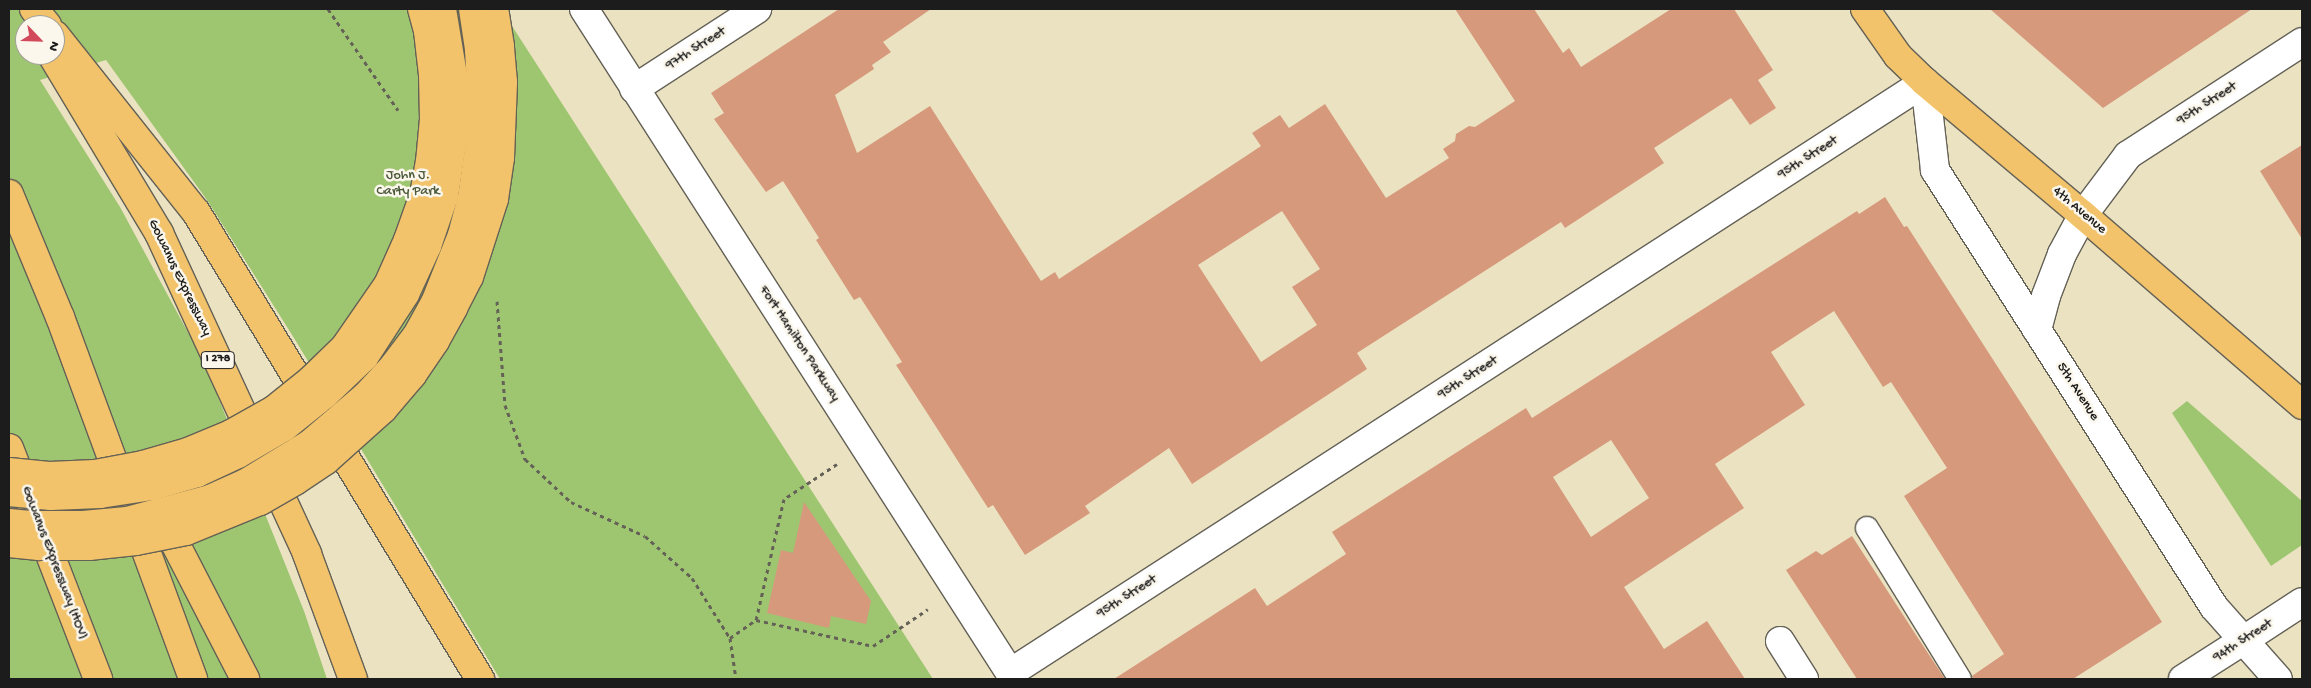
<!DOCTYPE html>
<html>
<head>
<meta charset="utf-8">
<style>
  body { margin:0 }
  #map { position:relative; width:2311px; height:688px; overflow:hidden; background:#ebe2c2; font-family:"Gochi Hand",sans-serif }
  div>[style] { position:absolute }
  .green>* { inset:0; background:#9ec671 }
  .building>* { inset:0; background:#d6997c }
  .path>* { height:3px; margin-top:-1.5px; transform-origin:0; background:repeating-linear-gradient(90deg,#646156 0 4px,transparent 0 8px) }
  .roads { filter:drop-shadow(1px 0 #646156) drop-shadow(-1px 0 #646156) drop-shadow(0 1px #646156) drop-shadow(0 -1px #646156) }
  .service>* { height:22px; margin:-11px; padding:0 11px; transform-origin:11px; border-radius:11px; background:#fff }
  .minor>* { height:28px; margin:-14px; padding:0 14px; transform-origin:14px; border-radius:14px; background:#fff }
  .tertiary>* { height:28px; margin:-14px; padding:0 14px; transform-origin:14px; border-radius:14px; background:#fff }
  .primary>* { height:28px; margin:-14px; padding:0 14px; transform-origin:14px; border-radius:14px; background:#f2c36a }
  .motorway>* { height:28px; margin:-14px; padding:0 14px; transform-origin:14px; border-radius:14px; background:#f2c36a }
  .bridges { filter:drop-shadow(1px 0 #646156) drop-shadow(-1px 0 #646156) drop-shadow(0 1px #646156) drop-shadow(0 -1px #646156) }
  .motorway-bridge>* { height:28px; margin:-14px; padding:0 14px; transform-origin:14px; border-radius:14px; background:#f2c36a }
  span { translate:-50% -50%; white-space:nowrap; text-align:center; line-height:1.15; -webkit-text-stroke:5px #fbf7ec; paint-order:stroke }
  .shield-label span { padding:1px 4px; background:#fbf7ec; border:1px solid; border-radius:4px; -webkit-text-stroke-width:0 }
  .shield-label { font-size:12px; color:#1c1c1c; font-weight:700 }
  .street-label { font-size:14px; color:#1c1c1c }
  .park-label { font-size:14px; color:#4a583a }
  .frame { position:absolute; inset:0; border:10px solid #1c1c1c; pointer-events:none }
  .north { position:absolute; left:15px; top:15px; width:50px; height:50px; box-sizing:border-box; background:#fbf7ec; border:1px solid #a29f99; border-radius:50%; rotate:114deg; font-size:14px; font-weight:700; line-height:20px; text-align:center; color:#1c1c1c }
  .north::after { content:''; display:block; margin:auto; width:18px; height:22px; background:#d1495b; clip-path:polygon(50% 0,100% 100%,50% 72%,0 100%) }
</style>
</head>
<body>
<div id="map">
  <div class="green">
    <i style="clip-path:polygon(evenodd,9px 9px,501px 9px,933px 679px,500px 679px,294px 338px,207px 200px,106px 60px,40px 80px,120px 207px,204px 362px,304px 611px,327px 679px,9px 679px,9px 9px,25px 25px,55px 25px,55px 55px,25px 55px,25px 25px)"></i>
    <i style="clip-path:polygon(2187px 401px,2302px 501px,2302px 545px,2271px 566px,2172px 413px)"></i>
  </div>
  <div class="building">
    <i style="clip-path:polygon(evenodd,839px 9px,931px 9px,883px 42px,891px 52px,872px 65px,874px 69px,835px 95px,857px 153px,930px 106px,1041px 281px,1055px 272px,1059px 279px,1246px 156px,1261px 146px,1252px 133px,1280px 115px,1289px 128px,1325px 104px,1386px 198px,1449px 158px,1443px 149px,1455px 141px,1456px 134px,1469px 126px,1475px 127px,1515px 101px,1455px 9px,1534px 9px,1563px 53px,1569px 48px,1581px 67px,1671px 9px,1734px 9px,1773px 70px,1758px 80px,1776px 108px,1750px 125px,1731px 98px,1654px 148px,1664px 163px,1565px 228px,1561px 222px,1357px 353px,1367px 369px,1192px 484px,1169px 448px,1085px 506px,1090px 513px,1025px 555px,993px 505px,988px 508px,931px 419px,896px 365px,902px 362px,860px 297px,854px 300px,816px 240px,819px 238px,783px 181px,766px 192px,714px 119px,724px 113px,711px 93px,839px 9px,1282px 211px,1320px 269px,1292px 287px,1317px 325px,1261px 362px,1198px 265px,1282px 211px)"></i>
    <i style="clip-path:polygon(1990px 9px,2252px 9px,2103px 108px)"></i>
    <i style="clip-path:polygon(2302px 145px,2302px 239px,2260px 171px)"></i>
    <i style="clip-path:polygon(evenodd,1885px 197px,1904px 227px,1907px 226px,2162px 622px,2073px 679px,1973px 679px,1972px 676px,2004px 654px,1904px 496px,1947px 468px,1891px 382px,1883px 387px,1834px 311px,1771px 352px,1805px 405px,1715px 464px,1744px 508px,1624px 587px,1664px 649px,1707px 621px,1745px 679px,1114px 679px,1255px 588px,1267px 606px,1346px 554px,1332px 532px,1526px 408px,1532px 418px,1857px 211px,1859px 214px,1885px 197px,1611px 440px,1649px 498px,1591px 537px,1553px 477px,1611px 440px)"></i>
    <i style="clip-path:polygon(804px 502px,871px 601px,866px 624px,831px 616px,829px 628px,767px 613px,781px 550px,793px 553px)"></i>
    <i style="clip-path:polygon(1852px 536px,1916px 635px,1945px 679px,1857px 679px,1786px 570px,1816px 551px,1822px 555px)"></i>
  </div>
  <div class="path">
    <i style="left:328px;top:9px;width:123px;rotate:55.3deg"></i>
    <i style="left:497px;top:301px;width:104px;rotate:85.6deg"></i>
    <i style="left:505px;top:405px;width:58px;rotate:69.7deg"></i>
    <i style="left:525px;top:459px;width:63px;rotate:43.1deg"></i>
    <i style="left:571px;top:502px;width:81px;rotate:24.7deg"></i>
    <i style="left:645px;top:536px;width:63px;rotate:41.8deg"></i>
    <i style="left:692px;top:578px;width:71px;rotate:57.7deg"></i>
    <i style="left:730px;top:638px;width:41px;rotate:81.7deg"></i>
    <i style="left:837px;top:464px;width:64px;rotate:146.6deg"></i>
    <i style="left:784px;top:499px;width:124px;rotate:103deg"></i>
    <i style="left:756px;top:620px;width:120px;rotate:12.5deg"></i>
    <i style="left:873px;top:646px;width:66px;rotate:-33.9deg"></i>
    <i style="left:730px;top:638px;width:32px;rotate:-35deg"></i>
  </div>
  <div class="roads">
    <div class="service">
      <i style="left:1867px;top:528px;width:177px;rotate:58.4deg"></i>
    </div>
    <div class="minor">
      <i style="left:584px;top:9px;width:796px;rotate:57.31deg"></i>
      <i style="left:634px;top:89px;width:147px;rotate:-33deg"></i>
      <i style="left:2037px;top:330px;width:35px;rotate:-75deg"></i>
      <i style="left:2046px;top:296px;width:45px;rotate:-69.1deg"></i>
      <i style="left:2062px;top:254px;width:44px;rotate:-61.7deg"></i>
      <i style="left:2083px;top:215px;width:75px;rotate:-53.1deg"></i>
      <i style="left:2128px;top:155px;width:207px;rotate:-33deg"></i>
      <i style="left:1780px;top:641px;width:45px;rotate:57.7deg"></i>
      <i style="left:1010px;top:673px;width:1089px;rotate:-32.86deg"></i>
      <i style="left:2183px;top:679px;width:72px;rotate:-32.6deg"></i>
    </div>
    <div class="tertiary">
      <i style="left:1925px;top:82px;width:89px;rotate:83.5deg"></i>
      <i style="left:1935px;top:170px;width:518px;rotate:57.44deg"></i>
      <i style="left:2214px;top:607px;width:96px;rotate:48.4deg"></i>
      <i style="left:2244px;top:640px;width:69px;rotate:-33.2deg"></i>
    </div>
    <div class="primary">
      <i style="left:1865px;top:9px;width:57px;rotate:54.9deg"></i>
      <i style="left:1898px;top:56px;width:37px;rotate:44deg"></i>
      <i style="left:1925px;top:82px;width:207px;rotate:40.1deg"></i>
      <i style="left:2083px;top:215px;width:290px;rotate:40.9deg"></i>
    </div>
    <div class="motorway">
      <i style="left:34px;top:9px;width:21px;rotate:51deg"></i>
      <i style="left:55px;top:35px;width:226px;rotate:51.5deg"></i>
      <i style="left:196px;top:212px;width:547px;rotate:58.69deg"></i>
      <i style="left:52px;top:55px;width:208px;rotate:59deg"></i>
      <i style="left:159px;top:233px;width:353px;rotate:65.2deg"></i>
      <i style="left:307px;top:554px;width:133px;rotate:69.8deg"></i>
      <i style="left:9px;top:194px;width:133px;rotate:67.5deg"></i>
      <i style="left:60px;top:317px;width:386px;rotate:69.8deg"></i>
      <i style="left:9px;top:448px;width:248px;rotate:68.9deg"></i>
      <i style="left:160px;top:514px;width:186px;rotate:62.7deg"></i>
    </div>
  </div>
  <div class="bridges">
    <div class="motorway-bridge">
      <i style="left:9px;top:472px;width:40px;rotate:5.7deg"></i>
      <i style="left:49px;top:476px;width:46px;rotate:-2.5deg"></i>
      <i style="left:95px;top:474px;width:49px;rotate:-10.6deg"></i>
      <i style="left:143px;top:465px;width:47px;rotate:-16.1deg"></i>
      <i style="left:188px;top:452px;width:47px;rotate:-22.7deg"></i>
      <i style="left:231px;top:434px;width:49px;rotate:-29.2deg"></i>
      <i style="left:274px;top:410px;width:48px;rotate:-39deg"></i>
      <i style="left:311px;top:380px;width:47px;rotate:-44.1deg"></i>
      <i style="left:345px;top:347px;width:75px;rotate:-55.3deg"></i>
      <i style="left:388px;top:285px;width:49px;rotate:-66deg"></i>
      <i style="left:408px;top:240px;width:48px;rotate:-70.4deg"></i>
      <i style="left:424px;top:195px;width:34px;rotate:-80deg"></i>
      <i style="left:430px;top:162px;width:43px;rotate:-84.7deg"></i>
      <i style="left:434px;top:119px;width:44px;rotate:-91.3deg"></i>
      <i style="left:433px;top:75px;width:44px;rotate:-96.5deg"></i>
      <i style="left:428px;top:31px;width:23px;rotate:-105deg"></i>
      <i style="left:9px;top:492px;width:42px;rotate:5.4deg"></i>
      <i style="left:51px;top:496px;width:49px;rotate:-2.3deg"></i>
      <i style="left:100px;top:494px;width:53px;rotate:-8.7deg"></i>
      <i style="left:152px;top:486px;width:47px;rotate:-16.1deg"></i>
      <i style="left:197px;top:473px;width:45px;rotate:-24.9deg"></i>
      <i style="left:238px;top:454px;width:53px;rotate:-30.4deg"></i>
      <i style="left:284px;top:427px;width:53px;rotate:-38.8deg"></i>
      <i style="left:325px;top:394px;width:54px;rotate:-43.5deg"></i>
      <i style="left:364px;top:357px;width:75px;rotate:-56.9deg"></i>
      <i style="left:405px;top:294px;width:53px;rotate:-65.4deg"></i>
      <i style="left:427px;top:246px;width:53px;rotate:-71.2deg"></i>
      <i style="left:444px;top:196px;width:79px;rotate:-81.3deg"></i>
      <i style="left:456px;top:118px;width:43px;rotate:-94deg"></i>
      <i style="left:453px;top:75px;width:67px;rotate:-99.5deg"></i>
      <i style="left:9px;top:523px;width:24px;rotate:5deg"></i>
      <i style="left:33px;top:525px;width:50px"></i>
      <i style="left:83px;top:525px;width:44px;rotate:-5.2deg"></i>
      <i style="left:127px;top:521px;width:86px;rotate:-14.8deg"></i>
      <i style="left:210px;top:499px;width:39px;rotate:-24deg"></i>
      <i style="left:246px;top:483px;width:75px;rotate:-31.4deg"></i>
      <i style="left:310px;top:444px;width:74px;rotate:-40.6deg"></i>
      <i style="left:366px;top:396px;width:40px;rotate:-47deg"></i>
      <i style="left:393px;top:367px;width:38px;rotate:-53deg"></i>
      <i style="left:416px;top:337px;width:39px;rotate:-61deg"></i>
      <i style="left:435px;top:303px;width:73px;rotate:-68.3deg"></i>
      <i style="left:462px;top:235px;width:38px;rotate:-75deg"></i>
      <i style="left:472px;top:198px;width:78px;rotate:-81.9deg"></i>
      <i style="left:483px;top:121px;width:72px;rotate:-93.2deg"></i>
      <i style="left:479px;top:49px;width:40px;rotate:-98.5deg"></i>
      <i style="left:9px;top:543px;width:30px;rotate:6deg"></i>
      <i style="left:39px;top:546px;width:50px"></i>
      <i style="left:89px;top:546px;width:47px;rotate:-6.1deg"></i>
      <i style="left:136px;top:541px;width:51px;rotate:-11.3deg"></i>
      <i style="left:186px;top:531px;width:80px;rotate:-22.1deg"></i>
      <i style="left:260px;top:501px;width:40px;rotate:-29.7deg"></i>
      <i style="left:295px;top:481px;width:37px;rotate:-34deg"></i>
      <i style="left:326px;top:460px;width:76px;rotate:-41.8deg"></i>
      <i style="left:383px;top:409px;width:45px;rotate:-49.5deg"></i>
      <i style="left:412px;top:375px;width:41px;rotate:-55.9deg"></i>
      <i style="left:435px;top:341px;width:38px;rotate:-61deg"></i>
      <i style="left:453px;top:308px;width:35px;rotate:-63deg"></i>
      <i style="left:469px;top:277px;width:82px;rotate:-72.2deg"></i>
      <i style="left:494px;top:199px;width:41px;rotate:-81.7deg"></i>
      <i style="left:500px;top:158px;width:76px;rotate:-87.7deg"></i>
      <i style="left:503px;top:82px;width:36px;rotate:-95deg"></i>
      <i style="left:500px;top:46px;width:37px;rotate:-99deg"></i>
    </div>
  </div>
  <div class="shield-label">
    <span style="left:218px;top:360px">I 278</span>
  </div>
  <div class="street-label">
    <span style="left:696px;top:49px;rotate:-33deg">97th Street</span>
    <span style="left:2207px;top:104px;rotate:-33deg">95th Street</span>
    <span style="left:1808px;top:158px;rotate:-33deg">95th Street</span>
    <span style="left:2079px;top:211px;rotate:40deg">4th Avenue</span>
    <span style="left:179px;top:278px;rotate:64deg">Gowanus Expressway</span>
    <span style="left:799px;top:344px;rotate:57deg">Fort Hamilton Parkway</span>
    <span style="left:1468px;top:378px;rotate:-33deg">95th Street</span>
    <span style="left:2077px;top:392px;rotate:57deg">5th Avenue</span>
    <span style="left:54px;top:563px;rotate:69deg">Gowanus Expressway (HOV)</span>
    <span style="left:1127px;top:597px;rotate:-33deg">95th Street</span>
    <span style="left:2243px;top:641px;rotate:-33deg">94th Street</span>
  </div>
  <div class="park-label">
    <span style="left:408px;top:184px">John J.<br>Carty Park</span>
  </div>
  <div class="frame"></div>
  <div class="north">N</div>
</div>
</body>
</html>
